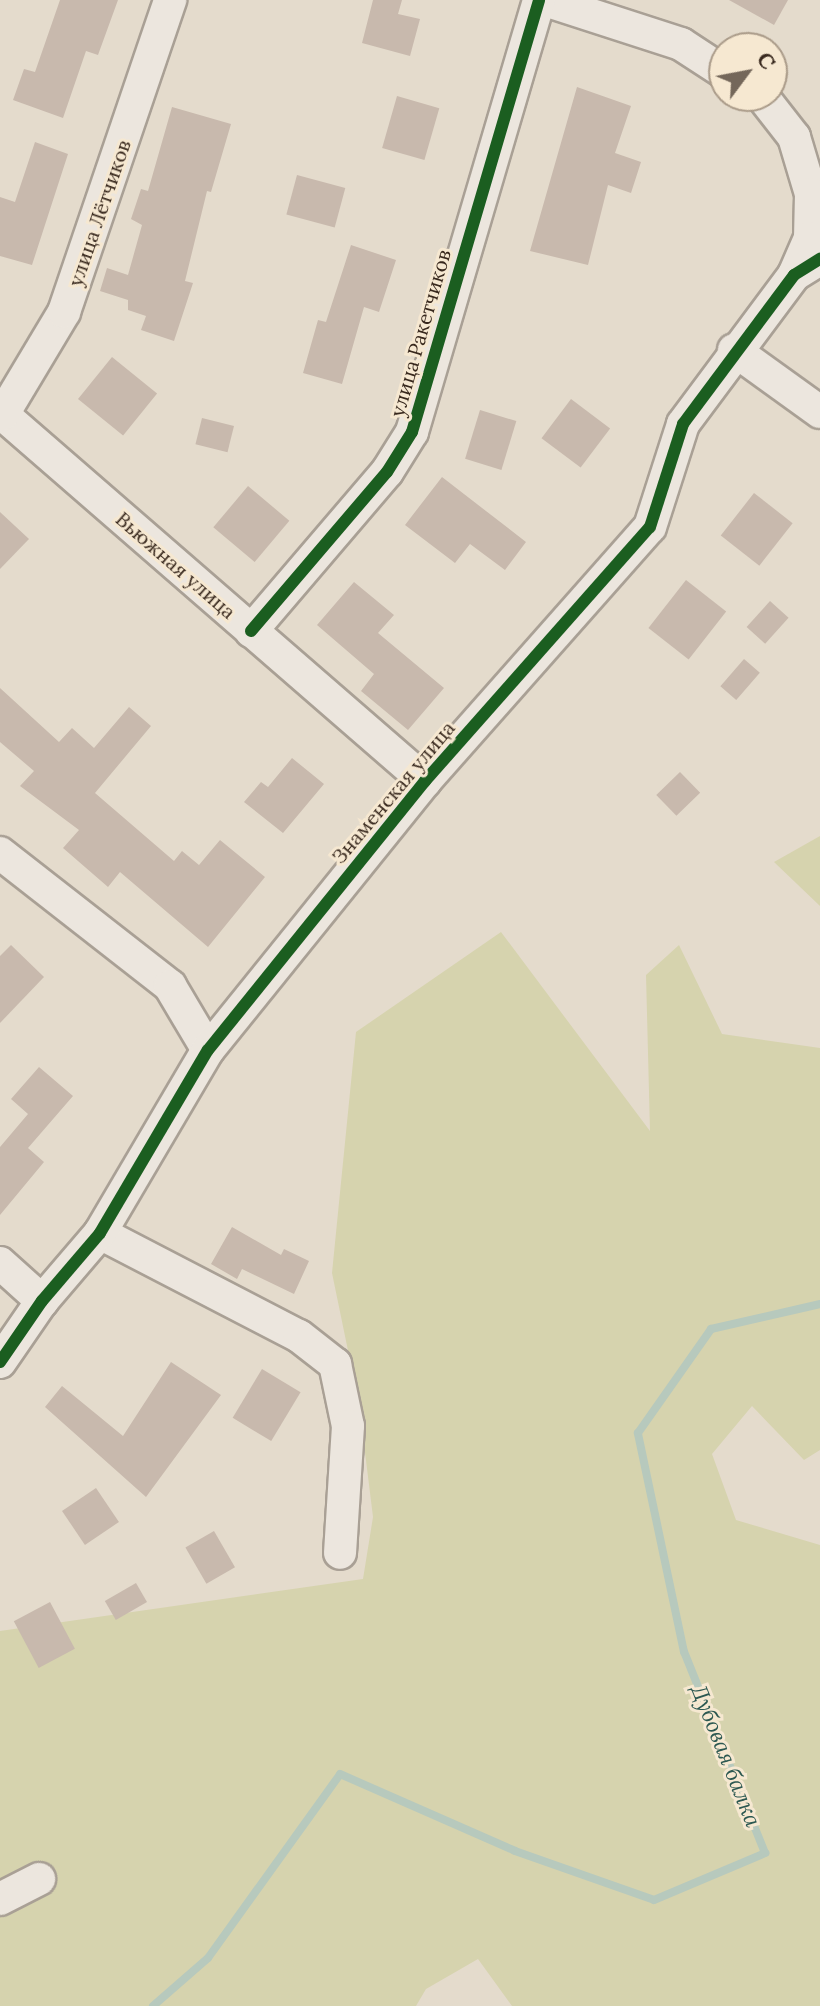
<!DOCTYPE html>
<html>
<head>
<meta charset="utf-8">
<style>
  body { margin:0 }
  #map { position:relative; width:820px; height:2006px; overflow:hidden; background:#e4dbcc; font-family:Lora,serif }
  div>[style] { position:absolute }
  .green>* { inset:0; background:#d6d3ae }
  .stream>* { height:8px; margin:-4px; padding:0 4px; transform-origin:4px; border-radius:4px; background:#b7c9bd }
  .building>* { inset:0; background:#c8b9ad; transform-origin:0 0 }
  .roads { filter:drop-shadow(2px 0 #a9a095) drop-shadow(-2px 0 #a9a095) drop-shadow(0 2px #a9a095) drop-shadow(0 -2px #a9a095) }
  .minor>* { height:32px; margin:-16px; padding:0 16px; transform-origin:16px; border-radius:16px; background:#ece6de }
  .cycleway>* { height:12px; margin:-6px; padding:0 6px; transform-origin:6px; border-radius:6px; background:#1b5e20 }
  span { translate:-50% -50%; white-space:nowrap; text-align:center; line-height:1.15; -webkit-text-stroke:6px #f6e8d1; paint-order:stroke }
  .street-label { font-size:20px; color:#38281d }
  .water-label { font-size:22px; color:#2c5851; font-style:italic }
  .north { position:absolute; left:708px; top:32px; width:80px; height:80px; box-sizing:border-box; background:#f6e8d1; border:2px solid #aa9b89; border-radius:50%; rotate:58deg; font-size:22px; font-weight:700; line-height:32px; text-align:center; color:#38281d }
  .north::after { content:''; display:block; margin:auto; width:28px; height:36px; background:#74675a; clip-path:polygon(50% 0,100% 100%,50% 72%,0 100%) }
</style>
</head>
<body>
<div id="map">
  <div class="green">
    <i style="clip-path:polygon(820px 836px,820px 906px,774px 862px)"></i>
    <i style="clip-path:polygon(501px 932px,650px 1131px,646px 975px,679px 945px,722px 1034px,820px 1048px,820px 1450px,804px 1460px,752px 1406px,712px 1454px,736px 1520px,820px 1545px,820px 2006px,512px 2006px,478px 1959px,426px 1989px,416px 2006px,0 2006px,0 1631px,363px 1579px,373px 1517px,359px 1404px,332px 1273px,356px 1032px)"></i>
  </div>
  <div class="stream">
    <i style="left:153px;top:2006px;width:73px;rotate:-41.1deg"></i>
    <i style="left:208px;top:1958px;width:226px;rotate:-54.3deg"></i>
    <i style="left:340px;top:1774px;width:191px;rotate:23.7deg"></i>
    <i style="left:515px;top:1851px;width:147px;rotate:19.4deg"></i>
    <i style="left:654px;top:1900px;width:121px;rotate:-22.9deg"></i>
    <i style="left:765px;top:1853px;width:217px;rotate:-111.9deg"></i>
    <i style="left:684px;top:1652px;width:224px;rotate:-101.9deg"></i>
    <i style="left:638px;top:1433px;width:127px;rotate:-54.9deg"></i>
    <i style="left:711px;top:1329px;width:112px;rotate:-12.9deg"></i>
  </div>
  <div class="building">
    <i style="clip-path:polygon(60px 0,118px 0,98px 55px,86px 51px,63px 118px,13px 100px,24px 69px,35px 72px)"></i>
    <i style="clip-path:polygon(373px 0,402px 0,398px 14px,420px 19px,410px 56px,362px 43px)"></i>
    <i style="clip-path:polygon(729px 0,788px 0,774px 25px)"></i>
    <i style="clip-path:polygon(577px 87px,631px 106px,615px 153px,641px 162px,631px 193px,608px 185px,588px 265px,530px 251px)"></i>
    <i style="left:397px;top:96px;width:44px;height:54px;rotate:16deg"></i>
    <i style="clip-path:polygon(172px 107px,231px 124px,211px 192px,207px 191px,185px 281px,193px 283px,174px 341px,141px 330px,146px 316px,128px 310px,128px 300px,100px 291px,107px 268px,128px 275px,142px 225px,131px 219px,141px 189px,148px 191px)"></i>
    <i style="clip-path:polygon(35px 142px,68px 154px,32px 265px,0 256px,0 197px,15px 202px)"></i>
    <i style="left:297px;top:175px;width:50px;height:41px;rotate:15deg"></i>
    <i style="clip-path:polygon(351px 245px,396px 260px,379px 312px,364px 307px,342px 384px,303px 373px,318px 320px,326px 322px)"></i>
    <i style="left:112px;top:357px;width:58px;height:54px;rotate:39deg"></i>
    <i style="left:571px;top:399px;width:49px;height:49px;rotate:37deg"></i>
    <i style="left:480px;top:410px;width:38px;height:51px;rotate:17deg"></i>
    <i style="left:202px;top:418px;width:33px;height:27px;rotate:14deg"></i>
    <i style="clip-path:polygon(442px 477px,526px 542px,505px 570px,470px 544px,455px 563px,405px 525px)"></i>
    <i style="left:248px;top:486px;width:54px;height:54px;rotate:40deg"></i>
    <i style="left:754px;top:493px;width:49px;height:54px;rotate:38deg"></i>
    <i style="clip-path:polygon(0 512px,29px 539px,0 569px)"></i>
    <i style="left:686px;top:580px;width:51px;height:61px;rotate:38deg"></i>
    <i style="clip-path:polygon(354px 582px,394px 615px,378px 633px,444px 688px,408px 730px,361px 691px,374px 674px,317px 625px)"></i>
    <i style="left:770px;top:601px;width:25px;height:35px;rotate:42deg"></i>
    <i style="left:744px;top:659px;width:21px;height:36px;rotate:41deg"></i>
    <i style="clip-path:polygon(0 688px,59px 742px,72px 728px,94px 748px,129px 707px,151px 726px,95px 793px,174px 861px,182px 851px,199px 865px,220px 840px,265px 877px,208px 947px,120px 872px,108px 887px,63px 848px,79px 830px,20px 786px,34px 771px,0 742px)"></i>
    <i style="clip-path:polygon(292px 758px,324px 784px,283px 833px,244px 802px,261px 782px,268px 787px)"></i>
    <i style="left:680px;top:772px;width:29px;height:33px;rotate:46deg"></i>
    <i style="clip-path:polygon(11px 945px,44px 977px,0 1023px,0 956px)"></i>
    <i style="clip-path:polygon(39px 1067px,73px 1096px,28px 1148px,44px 1162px,0 1215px,0 1147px,28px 1114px,11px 1099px)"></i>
    <i style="clip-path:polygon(232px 1227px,281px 1255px,284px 1249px,309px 1261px,294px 1294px,242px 1269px,237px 1279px,211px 1264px)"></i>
    <i style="clip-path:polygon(171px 1362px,221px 1395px,146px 1497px,45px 1407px,62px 1386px,123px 1436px)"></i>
    <i style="left:262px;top:1369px;width:45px;height:57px;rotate:31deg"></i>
    <i style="left:96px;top:1488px;width:41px;height:41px;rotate:56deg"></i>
    <i style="left:214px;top:1531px;width:42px;height:33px;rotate:60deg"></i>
    <i style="left:136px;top:1583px;width:22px;height:36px;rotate:60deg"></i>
    <i style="left:50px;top:1602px;width:53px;height:41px;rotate:62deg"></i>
  </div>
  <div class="roads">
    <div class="minor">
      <i style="left:545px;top:0;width:143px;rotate:17.9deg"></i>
      <i style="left:681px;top:44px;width:51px;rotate:33.1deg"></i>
      <i style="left:762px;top:96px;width:52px;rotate:52deg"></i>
      <i style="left:794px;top:137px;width:59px;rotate:73.4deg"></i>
      <i style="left:811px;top:194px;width:44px;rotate:91.3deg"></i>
      <i style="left:810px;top:238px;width:40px;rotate:113.4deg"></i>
      <i style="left:734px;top:350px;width:106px;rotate:35.8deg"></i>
      <i style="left:0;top:412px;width:563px;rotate:40.97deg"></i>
      <i style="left:3px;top:414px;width:119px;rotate:-59.1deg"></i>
      <i style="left:64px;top:312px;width:330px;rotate:-71.2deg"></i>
      <i style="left:251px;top:631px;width:209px;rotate:-49.5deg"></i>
      <i style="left:387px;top:472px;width:47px;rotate:-58deg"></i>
      <i style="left:412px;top:432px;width:450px;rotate:-73.6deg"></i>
      <i style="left:0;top:853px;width:216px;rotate:38deg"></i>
      <i style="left:170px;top:986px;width:74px;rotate:59.3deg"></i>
      <i style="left:100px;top:1233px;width:224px;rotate:27.4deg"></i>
      <i style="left:299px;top:1336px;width:46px;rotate:37.9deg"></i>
      <i style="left:335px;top:1364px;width:63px;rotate:78.2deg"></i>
      <i style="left:348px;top:1426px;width:127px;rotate:93.6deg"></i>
      <i style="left:0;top:1263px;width:57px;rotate:42.1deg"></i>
      <i style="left:0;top:1362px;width:74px;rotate:-55.5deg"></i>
      <i style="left:42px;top:1301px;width:89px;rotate:-49.5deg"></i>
      <i style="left:100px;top:1233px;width:212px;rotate:-59.5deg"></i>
      <i style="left:208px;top:1050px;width:346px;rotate:-51.1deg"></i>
      <i style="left:425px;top:781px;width:339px;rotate:-48.5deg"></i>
      <i style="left:650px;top:527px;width:108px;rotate:-72.2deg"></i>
      <i style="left:683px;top:424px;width:186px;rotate:-53.3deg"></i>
      <i style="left:794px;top:275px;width:31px;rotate:-32deg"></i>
      <i style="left:0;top:1899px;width:44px;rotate:-27.1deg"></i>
    </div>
  </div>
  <div class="cycleway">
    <i style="left:251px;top:631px;width:209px;rotate:-49.5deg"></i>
    <i style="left:387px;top:472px;width:47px;rotate:-58deg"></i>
    <i style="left:412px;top:432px;width:450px;rotate:-73.6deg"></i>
    <i style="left:0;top:1362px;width:74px;rotate:-55.5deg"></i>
    <i style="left:42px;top:1301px;width:89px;rotate:-49.5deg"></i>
    <i style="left:100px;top:1233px;width:212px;rotate:-59.5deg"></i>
    <i style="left:208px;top:1050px;width:346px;rotate:-51.1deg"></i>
    <i style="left:425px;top:781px;width:339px;rotate:-48.5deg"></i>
    <i style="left:650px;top:527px;width:108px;rotate:-72.2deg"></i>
    <i style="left:683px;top:424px;width:186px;rotate:-53.3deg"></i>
    <i style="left:794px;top:275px;width:31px;rotate:-32deg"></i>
  </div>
  <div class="street-label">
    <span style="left:99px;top:213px;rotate:-71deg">улица Лётчиков</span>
    <span style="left:420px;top:333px;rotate:-74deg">улица Ракетчиков</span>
    <span style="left:176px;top:565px;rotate:41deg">Вьюжная улица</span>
    <span style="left:393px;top:792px;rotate:-50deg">Знаменская улица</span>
  </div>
  <div class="water-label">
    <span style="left:726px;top:1756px;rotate:68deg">Дубовая балка</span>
  </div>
  <div class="north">С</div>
</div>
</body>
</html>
